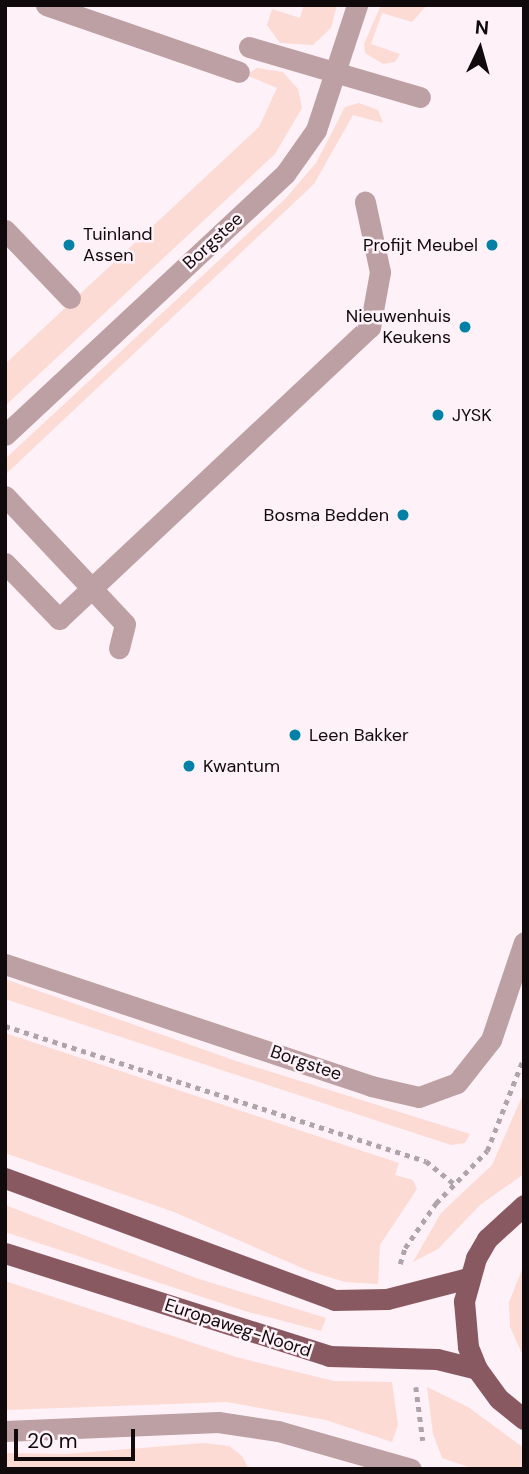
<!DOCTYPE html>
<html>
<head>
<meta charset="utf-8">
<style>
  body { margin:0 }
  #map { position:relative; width:529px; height:1474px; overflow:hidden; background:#fff1f8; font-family:"DM Sans",sans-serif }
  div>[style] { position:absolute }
  .green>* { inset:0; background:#fcdbd4 }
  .path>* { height:4.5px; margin-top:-2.25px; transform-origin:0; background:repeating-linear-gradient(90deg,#afa4a9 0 5px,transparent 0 10px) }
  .minor>* { height:21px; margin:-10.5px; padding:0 10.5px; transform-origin:10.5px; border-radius:10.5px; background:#bca0a4 }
  .major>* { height:21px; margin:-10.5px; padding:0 10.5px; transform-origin:10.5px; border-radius:10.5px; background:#895962 }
  .dots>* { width:19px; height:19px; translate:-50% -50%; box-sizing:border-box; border:4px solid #fff1f8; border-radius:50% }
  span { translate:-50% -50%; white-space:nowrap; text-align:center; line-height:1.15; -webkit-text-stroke:5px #fff1f8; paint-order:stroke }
  .poi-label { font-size:18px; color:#100a0d }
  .left { translate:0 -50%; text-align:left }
  .right { translate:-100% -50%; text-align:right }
  .street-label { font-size:18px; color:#100a0d }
  .frame { position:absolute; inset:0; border:7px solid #100a0d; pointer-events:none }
  .north { position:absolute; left:445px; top:14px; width:70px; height:70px; -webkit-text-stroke:5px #fff1f8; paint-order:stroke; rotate:5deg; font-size:19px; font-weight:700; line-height:28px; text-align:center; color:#100a0d }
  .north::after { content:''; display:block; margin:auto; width:24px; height:32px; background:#100a0d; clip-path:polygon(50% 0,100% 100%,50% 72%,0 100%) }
  .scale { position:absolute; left:14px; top:1429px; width:121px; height:32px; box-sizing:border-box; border:4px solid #100a0d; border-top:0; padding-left:9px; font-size:21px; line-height:24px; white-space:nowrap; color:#100a0d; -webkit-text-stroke:5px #fff1f8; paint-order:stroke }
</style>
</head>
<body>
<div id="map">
  <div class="green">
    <i style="clip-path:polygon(304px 5px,337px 5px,331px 28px,313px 45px,280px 43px,267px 25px,272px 9px,300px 18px)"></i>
    <i style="clip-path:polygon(381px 5px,427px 5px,412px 22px,382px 13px,371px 44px,400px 54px,395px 62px,383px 64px,365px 53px,364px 44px)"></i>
    <i style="clip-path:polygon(257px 68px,283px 72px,298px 89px,302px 108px,275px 154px,5px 406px,5px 364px,259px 127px,277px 88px,246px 75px)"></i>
    <i style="clip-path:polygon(359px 103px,378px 110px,383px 123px,353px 115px,314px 184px,6px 474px,5px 459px,285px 199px,316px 163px,345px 107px)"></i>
    <i style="clip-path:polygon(5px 979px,236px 1061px,470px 1134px,465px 1143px,451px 1145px,5px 999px)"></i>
    <i style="clip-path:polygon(5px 1033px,399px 1163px,395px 1175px,413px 1180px,417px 1189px,380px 1245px,378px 1284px,345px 1282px,309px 1271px,174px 1212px,5px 1153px)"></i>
    <i style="clip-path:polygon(524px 1092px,524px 1174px,480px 1205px,438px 1249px,413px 1262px,441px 1213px,492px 1165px)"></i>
    <i style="clip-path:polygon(5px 1205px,196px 1278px,326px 1318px,321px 1331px,245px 1311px,5px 1232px)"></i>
    <i style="clip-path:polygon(524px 1265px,524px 1358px,510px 1327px,509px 1302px)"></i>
    <i style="clip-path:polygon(5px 1281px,236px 1357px,334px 1381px,392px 1382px,398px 1425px,392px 1442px,326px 1420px,227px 1402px,5px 1410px)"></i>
    <i style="clip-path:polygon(427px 1387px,468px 1407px,524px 1448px,524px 1469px,474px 1469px,442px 1458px,433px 1434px)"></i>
    <i style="clip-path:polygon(204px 1443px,229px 1446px,242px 1456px,249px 1469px,5px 1469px,5px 1453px,66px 1454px)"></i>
  </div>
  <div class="path">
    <i style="left:5px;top:1026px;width:442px;rotate:17.8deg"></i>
    <i style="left:426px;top:1161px;width:36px;rotate:39deg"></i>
    <i style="left:400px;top:1264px;width:17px;rotate:-73deg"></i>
    <i style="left:405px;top:1248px;width:55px;rotate:-55.4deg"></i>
    <i style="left:436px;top:1203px;width:73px;rotate:-45.6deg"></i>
    <i style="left:487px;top:1151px;width:101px;rotate:-68.5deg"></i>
    <i style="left:416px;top:1387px;width:54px;rotate:82.6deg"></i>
  </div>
  <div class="minor">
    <i style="left:46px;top:5px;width:204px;rotate:19.1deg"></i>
    <i style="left:249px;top:47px;width:178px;rotate:16.3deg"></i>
    <i style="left:5px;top:230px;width:94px;rotate:46.3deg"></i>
    <i style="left:5px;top:435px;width:383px;rotate:-43deg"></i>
    <i style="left:285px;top:174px;width:54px;rotate:-54.8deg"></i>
    <i style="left:316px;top:130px;width:132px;rotate:-71.8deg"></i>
    <i style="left:5px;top:496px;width:175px;rotate:46.8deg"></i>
    <i style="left:125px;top:624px;width:25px;rotate:104deg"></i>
    <i style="left:5px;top:563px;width:78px;rotate:46deg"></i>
    <i style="left:59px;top:619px;width:427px;rotate:-43.2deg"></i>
    <i style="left:370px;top:327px;width:56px;rotate:-79.7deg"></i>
    <i style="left:380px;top:272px;width:72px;rotate:-102.1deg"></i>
    <i style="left:5px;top:964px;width:386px;rotate:18.4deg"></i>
    <i style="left:371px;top:1086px;width:49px;rotate:12.9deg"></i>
    <i style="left:419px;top:1097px;width:40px;rotate:-20.2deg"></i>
    <i style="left:457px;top:1083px;width:55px;rotate:-51.7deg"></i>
    <i style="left:491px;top:1040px;width:103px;rotate:-71.4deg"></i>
    <i style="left:5px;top:1431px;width:213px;rotate:-2.4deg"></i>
    <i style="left:218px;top:1422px;width:61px;rotate:8.5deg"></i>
    <i style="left:278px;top:1431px;width:138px;rotate:15.9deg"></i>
  </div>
  <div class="major">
    <i style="left:5px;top:1178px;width:351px;rotate:20.3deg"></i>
    <i style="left:334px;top:1300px;width:53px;rotate:-1.1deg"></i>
    <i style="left:387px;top:1299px;width:84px;rotate:-14.5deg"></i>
    <i style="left:524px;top:1205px;width:50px;rotate:137.4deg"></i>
    <i style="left:487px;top:1239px;width:22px;rotate:120deg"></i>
    <i style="left:476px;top:1258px;width:45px;rotate:105.6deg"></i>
    <i style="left:464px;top:1301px;width:46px;rotate:85deg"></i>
    <i style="left:468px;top:1347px;width:24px;rotate:68deg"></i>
    <i style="left:477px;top:1369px;width:37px;rotate:54deg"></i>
    <i style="left:499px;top:1399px;width:32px;rotate:39deg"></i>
    <i style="left:5px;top:1253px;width:340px;rotate:17.6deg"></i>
    <i style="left:329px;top:1356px;width:108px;rotate:1.6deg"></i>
    <i style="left:437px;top:1359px;width:41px;rotate:14deg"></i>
  </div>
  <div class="dots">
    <i style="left:69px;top:245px;background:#0281a6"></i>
    <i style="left:492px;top:245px;background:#0281a6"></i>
    <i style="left:465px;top:327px;background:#0281a6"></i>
    <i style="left:438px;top:415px;background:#0281a6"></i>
    <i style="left:403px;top:515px;background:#0281a6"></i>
    <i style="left:295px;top:735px;background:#0281a6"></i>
    <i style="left:189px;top:766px;background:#0281a6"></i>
  </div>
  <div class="poi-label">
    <span class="left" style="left:83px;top:245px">Tuinland<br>Assen</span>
    <span class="right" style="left:478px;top:245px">Profijt Meubel</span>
    <span class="right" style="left:451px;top:327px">Nieuwenhuis<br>Keukens</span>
    <span class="left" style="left:452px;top:415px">JYSK</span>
    <span class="right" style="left:389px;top:515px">Bosma Bedden</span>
    <span class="left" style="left:309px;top:735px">Leen Bakker</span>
    <span class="left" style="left:203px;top:766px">Kwantum</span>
  </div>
  <div class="street-label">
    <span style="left:213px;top:241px;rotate:-43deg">Borgstee</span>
    <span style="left:306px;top:1063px;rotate:19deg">Borgstee</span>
    <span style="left:238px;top:1328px;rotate:18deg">Europaweg-Noord</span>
  </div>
  <div class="frame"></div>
  <div class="north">N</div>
  <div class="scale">20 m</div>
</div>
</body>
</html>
